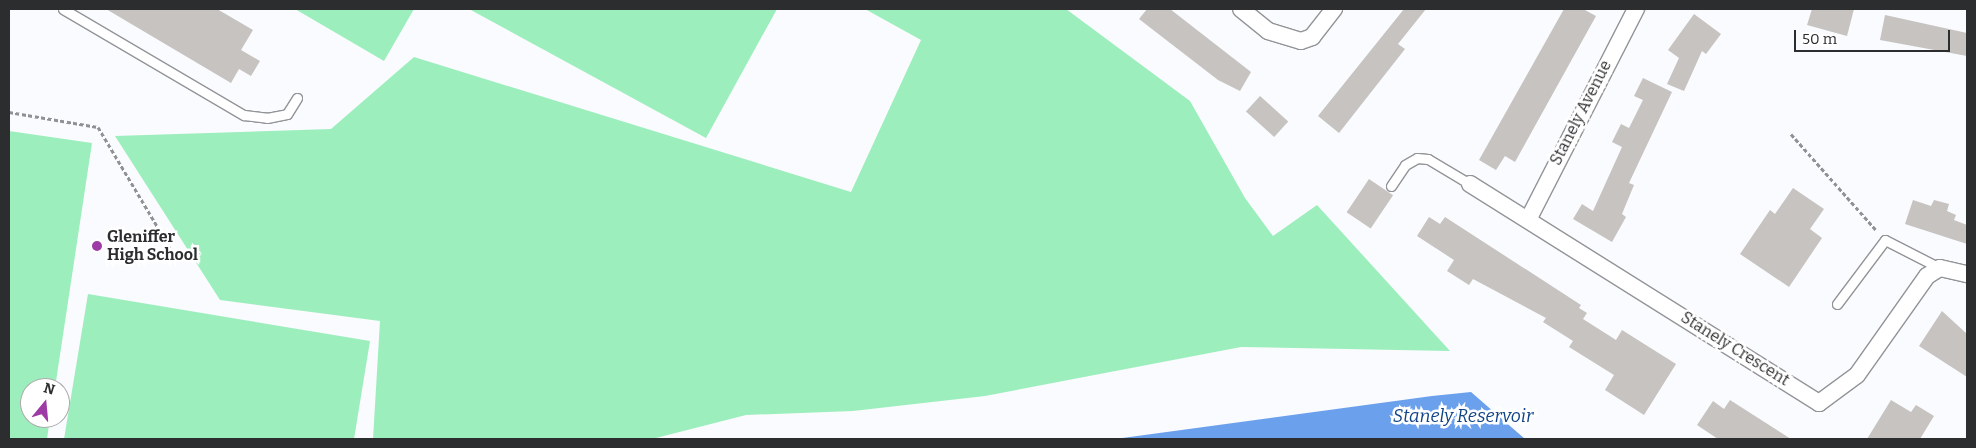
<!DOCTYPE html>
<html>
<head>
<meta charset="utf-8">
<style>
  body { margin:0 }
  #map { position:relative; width:1976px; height:448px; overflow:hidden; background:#fafbfe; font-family:Bitter,serif }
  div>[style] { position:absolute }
  .green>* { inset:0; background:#9ceebc }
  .water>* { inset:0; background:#6ba0ec }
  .building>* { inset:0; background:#c6c3c0; transform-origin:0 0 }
  .path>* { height:3px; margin-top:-1.5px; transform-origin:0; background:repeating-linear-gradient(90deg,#909193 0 4px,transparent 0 6.5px) }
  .roads { filter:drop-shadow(1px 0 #929498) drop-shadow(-1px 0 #929498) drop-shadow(0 1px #929498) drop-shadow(0 -1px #929498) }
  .lane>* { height:9px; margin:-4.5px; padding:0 4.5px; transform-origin:4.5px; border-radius:4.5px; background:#fff }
  .street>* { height:16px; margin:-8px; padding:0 8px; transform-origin:8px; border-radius:8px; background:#fff }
  .dots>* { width:14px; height:14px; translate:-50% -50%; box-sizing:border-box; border:2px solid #fff; border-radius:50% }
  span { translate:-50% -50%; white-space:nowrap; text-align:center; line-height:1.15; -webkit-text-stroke:5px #fff; paint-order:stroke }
  .street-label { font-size:16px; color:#2c2d2e }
  .poi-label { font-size:16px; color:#2c2d2e; font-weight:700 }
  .left { translate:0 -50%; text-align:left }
  .water-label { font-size:18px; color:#104386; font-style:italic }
  .frame { position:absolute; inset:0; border:10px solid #2c2d2e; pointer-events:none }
  .north { position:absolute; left:20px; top:378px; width:50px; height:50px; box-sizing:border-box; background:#fff; border:1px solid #ababab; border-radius:50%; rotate:17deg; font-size:14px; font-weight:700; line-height:20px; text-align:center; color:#2c2d2e }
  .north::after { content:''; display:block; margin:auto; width:18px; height:22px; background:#9c3ca4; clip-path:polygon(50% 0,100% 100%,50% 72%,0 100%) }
  .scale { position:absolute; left:1794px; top:30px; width:156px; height:22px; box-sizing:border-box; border:2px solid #2c2d2e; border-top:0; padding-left:6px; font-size:15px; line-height:18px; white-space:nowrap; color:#2c2d2e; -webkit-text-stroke:4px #fff; paint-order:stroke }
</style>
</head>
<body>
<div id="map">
  <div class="green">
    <i style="clip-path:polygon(295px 9px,414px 9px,384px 61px)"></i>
    <i style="clip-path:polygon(469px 9px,777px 9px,706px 138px)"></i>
    <i style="clip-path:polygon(865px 9px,1066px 9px,1190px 101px,1245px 198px,1273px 236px,1317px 205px,1450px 351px,1241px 347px,985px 396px,853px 411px,746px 415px,652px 439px,373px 439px,380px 321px,220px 300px,115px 136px,331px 129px,414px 57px,851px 192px,921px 40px)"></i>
    <i style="clip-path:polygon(9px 131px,92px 143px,55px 388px,30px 388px,30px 418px,50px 418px,47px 439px,9px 439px)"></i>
    <i style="clip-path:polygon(88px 294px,370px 341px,354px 439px,64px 439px)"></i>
  </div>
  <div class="water">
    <i style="clip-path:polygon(1471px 392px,1525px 439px,1115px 439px,1432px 396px)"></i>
  </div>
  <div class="building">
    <i style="clip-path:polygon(106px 9px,217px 9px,253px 30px,241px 50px,260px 61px,251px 76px,239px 69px,231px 83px)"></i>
    <i style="clip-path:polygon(1147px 9px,1170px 9px,1251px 72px,1240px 91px,1218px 80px,1139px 19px)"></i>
    <i style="clip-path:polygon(1404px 9px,1426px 9px,1398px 44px,1405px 49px,1339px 133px,1318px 116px)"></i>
    <i style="clip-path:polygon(1564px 9px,1583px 9px,1596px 16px,1515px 162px,1505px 156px,1496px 170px,1479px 160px)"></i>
    <i style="clip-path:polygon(1812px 9px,1854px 9px,1847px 36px,1807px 25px)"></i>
    <i style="clip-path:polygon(1694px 14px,1721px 34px,1706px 54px,1702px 51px,1684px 91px,1667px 84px,1679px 58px,1668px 50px)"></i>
    <i style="clip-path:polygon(1885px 15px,1967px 33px,1967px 56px,1880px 40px)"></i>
    <i style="clip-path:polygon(1643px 78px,1672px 92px,1629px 183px,1634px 185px,1622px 214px,1626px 217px,1612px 242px,1573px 219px,1582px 204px,1593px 211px,1622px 147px,1612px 142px,1621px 124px,1629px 128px,1643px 100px,1634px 96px)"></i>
    <i style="left:1260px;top:96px;width:38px;height:21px;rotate:42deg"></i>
    <i style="left:1369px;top:179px;width:29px;height:40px;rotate:34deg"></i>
    <i style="clip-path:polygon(1793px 188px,1824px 209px,1810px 229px,1822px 238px,1789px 287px,1740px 254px,1770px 210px,1775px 214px)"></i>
    <i style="clip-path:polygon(1913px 200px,1931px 206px,1934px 200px,1949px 204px,1947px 211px,1956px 215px,1954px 220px,1967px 225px,1967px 244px,1905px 224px)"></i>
    <i style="clip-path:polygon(1429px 217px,1440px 224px,1445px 217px,1581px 305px,1579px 308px,1587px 313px,1583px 319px,1616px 340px,1622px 330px,1676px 364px,1644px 415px,1605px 390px,1614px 375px,1569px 347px,1573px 341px,1543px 322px,1546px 318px,1473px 279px,1469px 285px,1447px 271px,1454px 260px,1417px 236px)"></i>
    <i style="clip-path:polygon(1942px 311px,1967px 334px,1967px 377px,1919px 346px)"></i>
    <i style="clip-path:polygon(1730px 400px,1791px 439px,1718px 439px,1697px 425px,1713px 401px,1724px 409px)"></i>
    <i style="clip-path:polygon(1891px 400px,1911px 412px,1916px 405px,1934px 416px,1920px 439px,1867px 439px)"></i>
  </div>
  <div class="path">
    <i style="left:9px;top:112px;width:90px;rotate:9.6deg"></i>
    <i style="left:98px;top:127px;width:156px;rotate:59.2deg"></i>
    <i style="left:1791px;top:134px;width:128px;rotate:48.5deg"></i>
  </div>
  <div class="roads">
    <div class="lane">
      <i style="left:63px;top:9px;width:210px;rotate:30.4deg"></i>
      <i style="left:244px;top:115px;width:23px;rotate:7deg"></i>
      <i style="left:267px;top:118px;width:20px;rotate:-11deg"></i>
      <i style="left:287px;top:114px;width:19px;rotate:-58deg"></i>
      <i style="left:1391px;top:186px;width:25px;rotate:-56deg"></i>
      <i style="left:1405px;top:165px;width:14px;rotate:-30deg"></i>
      <i style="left:1417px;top:158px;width:11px;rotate:5deg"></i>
      <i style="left:1428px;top:159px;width:49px;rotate:30.8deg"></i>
      <i style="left:1837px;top:304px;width:80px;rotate:-53.1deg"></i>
      <i style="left:1885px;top:240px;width:62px;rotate:27deg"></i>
    </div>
    <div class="street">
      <i style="left:1241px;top:9px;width:35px;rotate:39deg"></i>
      <i style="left:1268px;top:31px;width:34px;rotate:17deg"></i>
      <i style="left:1301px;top:41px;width:12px;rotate:-20deg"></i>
      <i style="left:1312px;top:37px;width:36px;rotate:-52deg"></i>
      <i style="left:1470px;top:184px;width:412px;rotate:32.1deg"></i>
      <i style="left:1819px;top:403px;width:47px;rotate:-36.4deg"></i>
      <i style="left:1857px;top:375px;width:121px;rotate:-54.7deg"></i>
      <i style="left:1927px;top:276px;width:15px;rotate:-32deg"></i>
      <i style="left:1940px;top:268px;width:28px;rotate:13deg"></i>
      <i style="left:1529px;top:218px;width:235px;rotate:-62.9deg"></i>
    </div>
  </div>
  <div class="dots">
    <i style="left:97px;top:246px;background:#9c3ca4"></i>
  </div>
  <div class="street-label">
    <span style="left:1581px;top:113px;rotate:-63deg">Stanely Avenue</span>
    <span style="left:1735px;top:349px;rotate:32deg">Stanely Crescent</span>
  </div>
  <div class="poi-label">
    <span class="left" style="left:107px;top:246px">Gleniffer<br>High School</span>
  </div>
  <div class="water-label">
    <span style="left:1463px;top:416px">Stanely Reservoir</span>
  </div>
  <div class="frame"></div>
  <div class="north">N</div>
  <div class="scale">50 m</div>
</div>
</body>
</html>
